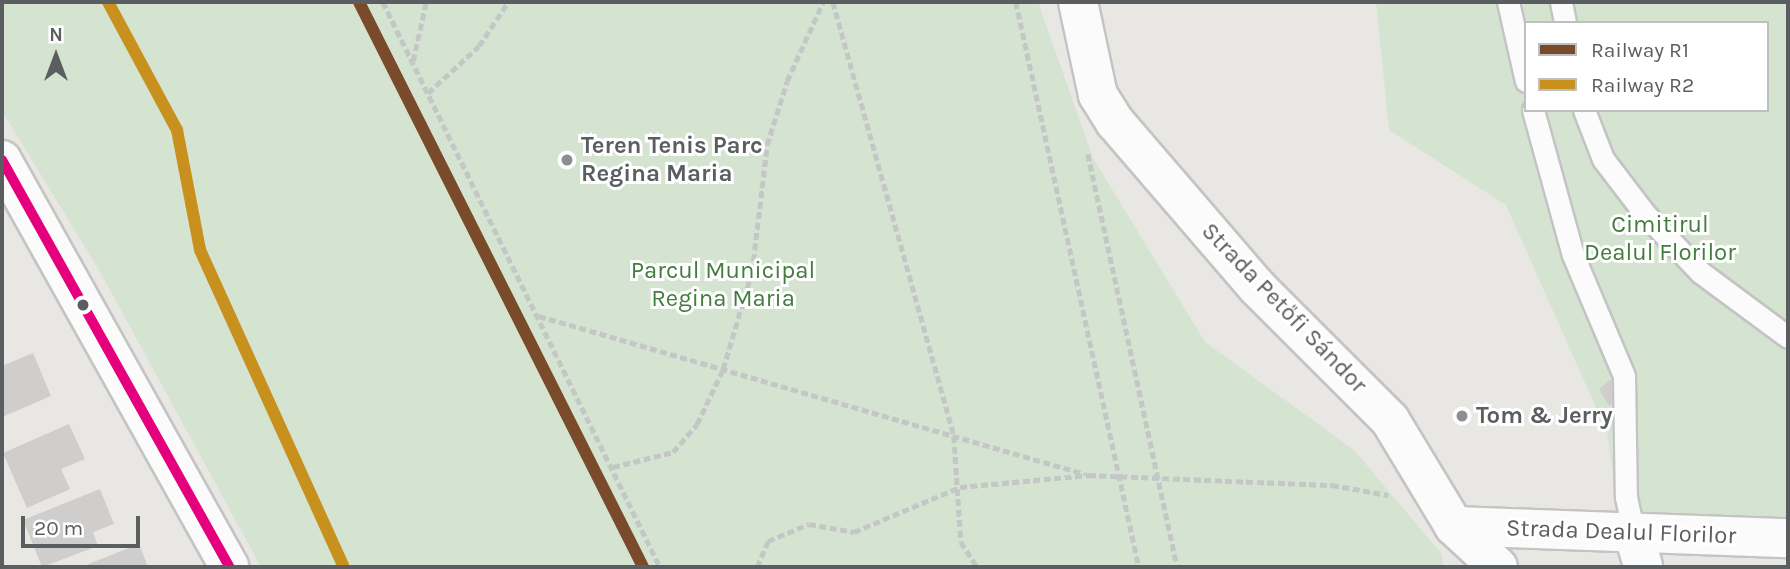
<!DOCTYPE html>
<html>
<head>
<meta charset="utf-8">
<style>
  body { margin:0 }
  #map { position:relative; width:1790px; height:569px; overflow:hidden; background:#e9e7e4; font-family:Karla,sans-serif }
  div>[style] { position:absolute }
  .green>* { inset:0; background:#d5e3d1 }
  .building>* { inset:0; background:#d0cecd }
  .path>* { height:4.5px; margin-top:-2.25px; transform-origin:0; background:repeating-linear-gradient(90deg,#c3c7c5 0 7px,transparent 0 10.5px) }
  .roads { filter:drop-shadow(2px 0 #c4c4c4) drop-shadow(-2px 0 #c4c4c4) drop-shadow(0 2px #c4c4c4) drop-shadow(0 -2px #c4c4c4) }
  .service>* { height:21px; margin:-10.5px; padding:0 10.5px; transform-origin:10.5px; border-radius:10.5px; background:#fcfbfb }
  .minor>* { height:38px; margin:-19px; padding:0 19px; transform-origin:19px; border-radius:19px; background:#fcfbfb }
  .bus-1>* { height:10px; margin:-5px; padding:0 5px; transform-origin:5px; border-radius:5px; background:#e5007d }
  .rail-1>* { height:12px; margin:-6px; padding:0 6px; transform-origin:6px; border-radius:6px; background:#7a4b2a }
  .rail-2>* { height:12px; margin:-6px; padding:0 6px; transform-origin:6px; border-radius:6px; background:#c8901d }
  .dots>* { width:19px; height:19px; translate:-50% -50%; box-sizing:border-box; border:4px solid #fff; border-radius:50% }
  span { translate:-50% -50%; white-space:nowrap; text-align:center; line-height:1.15; -webkit-text-stroke:6px #fff; paint-order:stroke }
  .poi-label { font-size:24px; color:#5b5e61; font-weight:700 }
  .left { translate:0 -50%; text-align:left }
  .park-label { font-size:24px; color:#437d3e }
  .street-label { font-size:24px; color:#5b5e61 }
  .frame { position:absolute; inset:0; border:4px solid #5b5e61; pointer-events:none }
  .legend { position:absolute; left:1524px; top:21px; width:245px; height:91px; box-sizing:border-box; background:#fff; border:2px solid #bdbfc0; margin:0; padding:9px 12px; list-style:none; font-size:21px; color:#5b5e61 }
  .legend li { display:flex; align-items:center; gap:14px; height:35px }
  .legend b { width:35px; border:2px solid #bdbfc0 }
  .north { position:absolute; left:21px; top:21px; width:70px; height:70px; -webkit-text-stroke:5px #fff; paint-order:stroke; rotate:0deg; font-size:19px; font-weight:700; line-height:28px; text-align:center; color:#5b5e61 }
  .north::after { content:''; display:block; margin:auto; width:24px; height:32px; background:#5b5e61; clip-path:polygon(50% 0,100% 100%,50% 72%,0 100%) }
  .scale { position:absolute; left:21px; top:516px; width:119px; height:32px; box-sizing:border-box; border:4px solid #5b5e61; border-top:0; padding-left:9px; font-size:21px; line-height:24px; white-space:nowrap; color:#5b5e61; -webkit-text-stroke:5px #fff; paint-order:stroke }
</style>
</head>
<body>
<div id="map">
  <div class="green">
    <i style="clip-path:polygon(2px 2px,1038px 2px,1093px 158px,1205px 342px,1354px 450px,1441px 553px,1444px 567px,261px 567px,99px 270px,2px 111px)"></i>
    <i style="clip-path:polygon(evenodd,1376px 2px,1788px 2px,1788px 523px,1619px 519px,1607px 432px,1506px 205px,1389px 130px,1376px 2px,1526px 23px,1767px 23px,1767px 110px,1526px 110px,1526px 23px)"></i>
  </div>
  <div class="building">
    <i style="clip-path:polygon(33px 353px,51px 396px,2px 417px,2px 366px)"></i>
    <i style="clip-path:polygon(1611px 379px,1623px 394px,1609px 406px,1599px 389px)"></i>
    <i style="clip-path:polygon(69px 424px,85px 459px,61px 469px,70px 489px,27px 508px,3px 453px)"></i>
    <i style="clip-path:polygon(100px 489px,114px 524px,93px 532px,98px 546px,42px 567px,23px 520px)"></i>
    <i style="clip-path:polygon(139px 544px,148px 567px,81px 567px)"></i>
  </div>
  <div class="path">
    <i style="left:383px;top:2px;width:629px;rotate:63.88deg"></i>
    <i style="left:833px;top:2px;width:451px;rotate:74.4deg"></i>
    <i style="left:954px;top:436px;width:106px;rotate:86.2deg"></i>
    <i style="left:961px;top:542px;width:30px;rotate:57deg"></i>
    <i style="left:1016px;top:2px;width:578px;rotate:77.72deg"></i>
    <i style="left:413px;top:61px;width:60px;rotate:-77.6deg"></i>
    <i style="left:428px;top:93px;width:69px;rotate:-42.7deg"></i>
    <i style="left:479px;top:46px;width:53px;rotate:-56.6deg"></i>
    <i style="left:1088px;top:154px;width:422px;rotate:77.8deg"></i>
    <i style="left:539px;top:316px;width:568px;rotate:16.14deg"></i>
    <i style="left:613px;top:467px;width:62px;rotate:-14deg"></i>
    <i style="left:673px;top:452px;width:37px;rotate:-49deg"></i>
    <i style="left:697px;top:424px;width:61px;rotate:-64.7deg"></i>
    <i style="left:723px;top:369px;width:102px;rotate:-73.5deg"></i>
    <i style="left:752px;top:271px;width:127px;rotate:-83.2deg"></i>
    <i style="left:767px;top:145px;width:67px;rotate:-72.6deg"></i>
    <i style="left:787px;top:81px;width:87px;rotate:-65.5deg"></i>
    <i style="left:757px;top:567px;width:28px;rotate:-67deg"></i>
    <i style="left:768px;top:541px;width:44px;rotate:-22.5deg"></i>
    <i style="left:809px;top:524px;width:46px;rotate:10.1deg"></i>
    <i style="left:854px;top:532px;width:115px;rotate:-23deg"></i>
    <i style="left:960px;top:487px;width:130px;rotate:-5.3deg"></i>
    <i style="left:1089px;top:475px;width:243px;rotate:2.4deg"></i>
    <i style="left:1332px;top:485px;width:57px;rotate:10.1deg"></i>
  </div>
  <div class="roads">
    <div class="service">
      <i style="left:1508px;top:2px;width:81px;rotate:77.2deg"></i>
      <i style="left:1561px;top:2px;width:21px;rotate:79deg"></i>
      <i style="left:1533px;top:110px;width:150px;rotate:74.6deg"></i>
      <i style="left:1573px;top:255px;width:131px;rotate:67.1deg"></i>
      <i style="left:1624px;top:376px;width:121px;rotate:89.1deg"></i>
      <i style="left:1626px;top:497px;width:35px;rotate:78deg"></i>
      <i style="left:1584px;top:110px;width:53px;rotate:68.8deg"></i>
      <i style="left:1603px;top:159px;width:69px;rotate:52.6deg"></i>
      <i style="left:1645px;top:214px;width:80px;rotate:46.5deg"></i>
      <i style="left:1700px;top:272px;width:109px;rotate:36.5deg"></i>
    </div>
    <div class="minor">
      <i style="left:1078px;top:2px;width:95px;rotate:77.9deg"></i>
      <i style="left:1098px;top:95px;width:32px;rotate:58deg"></i>
      <i style="left:1115px;top:122px;width:218px;rotate:49.3deg"></i>
      <i style="left:1257px;top:287px;width:188px;rotate:45deg"></i>
      <i style="left:1390px;top:420px;width:124px;rotate:58.9deg"></i>
      <i style="left:1454px;top:526px;width:60px;rotate:43deg"></i>
      <i style="left:2px;top:160px;width:466px;rotate:60.8deg"></i>
      <i style="left:1454px;top:526px;width:334px;rotate:2.1deg"></i>
      <i style="left:1633px;top:531px;width:37px;rotate:74deg"></i>
    </div>
  </div>
  <div class="bus-1">
    <i style="left:2px;top:160px;width:466px;rotate:60.8deg"></i>
  </div>
  <div class="rail-1">
    <i style="left:359px;top:2px;width:632px;rotate:63.31deg"></i>
  </div>
  <div class="rail-2">
    <i style="left:108px;top:2px;width:145px;rotate:61.7deg"></i>
    <i style="left:177px;top:130px;width:122px;rotate:79.1deg"></i>
    <i style="left:200px;top:250px;width:348px;rotate:65.6deg"></i>
  </div>
  <div class="dots">
    <i style="left:567px;top:160px;background:#8d8e8f"></i>
    <i style="left:83px;top:305px;background:#5b5e61"></i>
    <i style="left:1462px;top:416px;background:#8d8e8f"></i>
  </div>
  <div class="poi-label">
    <span class="left" style="left:581px;top:160px">Teren Tenis Parc<br>Regina Maria</span>
    <span class="left" style="left:1476px;top:416px">Tom &amp; Jerry</span>
  </div>
  <div class="park-label">
    <span style="left:1660px;top:239px">Cimitirul<br>Dealul Florilor</span>
    <span style="left:723px;top:285px">Parcul Municipal<br>Regina Maria</span>
  </div>
  <div class="street-label">
    <span style="left:1284px;top:308px;rotate:46deg">Strada Petőfi Sándor</span>
    <span style="left:1621px;top:532px;rotate:2deg">Strada Dealul Florilor</span>
  </div>
  <div class="frame"></div>
  <ul class="legend">
  <li><b style="height:9px;background:#7a4b2a"></b>Railway R1</li>
  <li><b style="height:9px;background:#c8901d"></b>Railway R2</li>
  </ul>
  <div class="north">N</div>
  <div class="scale">20 m</div>
</div>
</body>
</html>
